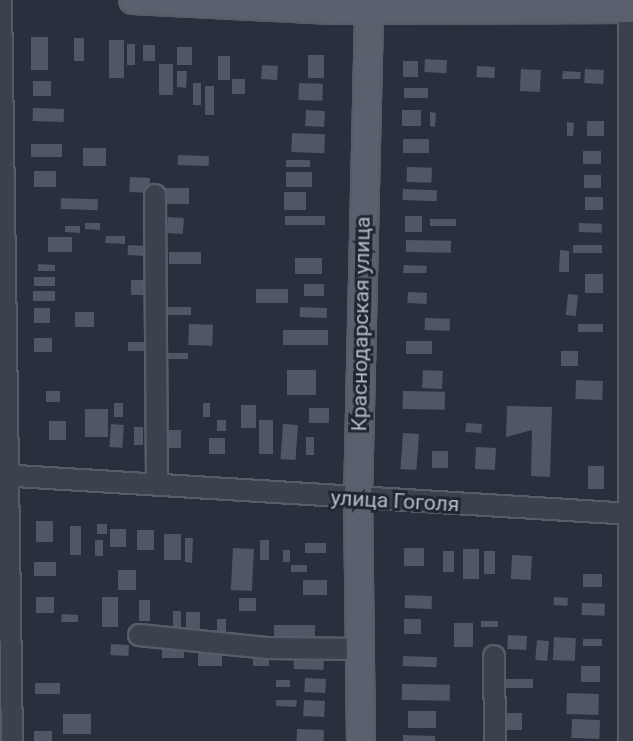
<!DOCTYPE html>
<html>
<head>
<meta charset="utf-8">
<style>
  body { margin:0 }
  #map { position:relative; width:633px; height:741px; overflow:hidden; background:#282f3d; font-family:Roboto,sans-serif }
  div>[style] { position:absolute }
  .building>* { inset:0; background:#4f5665; transform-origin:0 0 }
  .roads { filter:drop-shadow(2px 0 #575d68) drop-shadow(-2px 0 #575d68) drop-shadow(0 2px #575d68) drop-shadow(0 -2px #575d68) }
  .minor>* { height:20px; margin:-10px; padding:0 10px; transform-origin:10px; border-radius:10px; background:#3c424d }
  .major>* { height:26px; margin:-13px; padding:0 13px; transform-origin:13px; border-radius:13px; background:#5a606d }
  span { translate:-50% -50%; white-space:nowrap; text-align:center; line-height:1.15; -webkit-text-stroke:6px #212732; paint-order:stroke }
  .street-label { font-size:21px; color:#b8bdc8 }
</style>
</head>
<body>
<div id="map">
  <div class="building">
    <i style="left:31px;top:37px;width:17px;height:33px"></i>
    <i style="left:74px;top:38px;width:10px;height:23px"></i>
    <i style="left:109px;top:40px;width:15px;height:38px"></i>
    <i style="left:127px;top:44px;width:8px;height:21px"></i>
    <i style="left:143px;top:45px;width:12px;height:16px"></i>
    <i style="left:177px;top:47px;width:15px;height:18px"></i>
    <i style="left:308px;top:55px;width:16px;height:23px"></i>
    <i style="left:218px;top:56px;width:12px;height:24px"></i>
    <i style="left:425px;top:59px;width:22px;height:13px;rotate:3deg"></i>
    <i style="left:403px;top:61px;width:15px;height:16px"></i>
    <i style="left:159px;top:64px;width:14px;height:31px"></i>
    <i style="left:262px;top:65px;width:16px;height:14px;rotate:4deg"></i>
    <i style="left:477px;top:66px;width:18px;height:11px;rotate:3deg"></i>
    <i style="left:521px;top:69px;width:20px;height:22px;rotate:3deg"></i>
    <i style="left:585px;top:69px;width:19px;height:14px;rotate:3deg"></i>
    <i style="clip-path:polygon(177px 71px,187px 71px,186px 88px,177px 87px)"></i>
    <i style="clip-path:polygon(563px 71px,581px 72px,580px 79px,562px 79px)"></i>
    <i style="left:232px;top:79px;width:13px;height:15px"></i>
    <i style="left:33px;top:81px;width:18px;height:15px"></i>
    <i style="left:193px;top:83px;width:8px;height:22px"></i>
    <i style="left:299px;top:83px;width:24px;height:17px;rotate:2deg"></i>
    <i style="left:205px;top:86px;width:9px;height:29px"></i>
    <i style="left:404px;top:88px;width:24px;height:10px"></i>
    <i style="left:33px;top:108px;width:31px;height:13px;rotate:2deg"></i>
    <i style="left:306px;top:110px;width:19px;height:16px;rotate:3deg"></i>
    <i style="left:402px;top:110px;width:19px;height:16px"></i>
    <i style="clip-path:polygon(430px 112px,436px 113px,435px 127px,430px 126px)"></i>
    <i style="left:587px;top:121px;width:17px;height:15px"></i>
    <i style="clip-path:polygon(567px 122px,574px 123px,573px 136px,567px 136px)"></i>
    <i style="left:292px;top:133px;width:33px;height:19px;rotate:2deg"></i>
    <i style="left:403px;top:139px;width:26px;height:14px"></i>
    <i style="left:31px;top:144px;width:31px;height:13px"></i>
    <i style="left:83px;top:148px;width:23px;height:18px"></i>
    <i style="left:583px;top:151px;width:18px;height:13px"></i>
    <i style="left:178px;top:155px;width:31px;height:10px;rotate:2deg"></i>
    <i style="left:286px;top:160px;width:24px;height:7px"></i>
    <i style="left:407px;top:167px;width:25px;height:15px;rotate:2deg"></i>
    <i style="left:34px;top:171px;width:22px;height:16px"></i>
    <i style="left:286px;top:172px;width:26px;height:15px"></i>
    <i style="left:584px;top:175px;width:17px;height:13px"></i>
    <i style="left:130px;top:177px;width:20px;height:15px;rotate:3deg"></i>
    <i style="left:164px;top:188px;width:25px;height:16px"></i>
    <i style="left:403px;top:189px;width:34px;height:11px;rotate:2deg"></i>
    <i style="left:284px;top:192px;width:22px;height:18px"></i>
    <i style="left:585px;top:197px;width:18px;height:13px"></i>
    <i style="left:61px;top:198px;width:37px;height:11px;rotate:2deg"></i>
    <i style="left:285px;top:216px;width:40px;height:9px"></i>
    <i style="left:405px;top:216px;width:17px;height:16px"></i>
    <i style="left:168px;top:217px;width:16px;height:16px;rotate:4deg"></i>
    <i style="left:430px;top:219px;width:26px;height:7px"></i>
    <i style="clip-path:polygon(85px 223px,100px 223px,100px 230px,85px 229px)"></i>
    <i style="left:579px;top:223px;width:23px;height:9px;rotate:2deg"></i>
    <i style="clip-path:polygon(65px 226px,80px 226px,80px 233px,65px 232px)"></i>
    <i style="clip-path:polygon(106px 236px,125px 236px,125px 244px,105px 243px)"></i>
    <i style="left:48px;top:237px;width:24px;height:15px"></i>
    <i style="left:406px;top:240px;width:45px;height:12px;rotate:1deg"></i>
    <i style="left:128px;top:245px;width:22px;height:10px;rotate:3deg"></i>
    <i style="left:573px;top:245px;width:29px;height:8px"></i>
    <i style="clip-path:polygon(560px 250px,569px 251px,569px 272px,559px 272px)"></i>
    <i style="left:169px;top:252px;width:32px;height:12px"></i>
    <i style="left:295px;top:258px;width:27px;height:16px"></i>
    <i style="clip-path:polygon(38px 264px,55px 265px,55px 271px,38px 271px)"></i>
    <i style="clip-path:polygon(404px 265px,427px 266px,426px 273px,403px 273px)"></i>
    <i style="left:585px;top:274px;width:18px;height:19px"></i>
    <i style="left:34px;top:277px;width:21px;height:9px"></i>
    <i style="left:131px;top:280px;width:20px;height:15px"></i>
    <i style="left:304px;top:284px;width:20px;height:12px"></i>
    <i style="left:256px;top:289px;width:32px;height:14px"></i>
    <i style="left:33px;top:291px;width:22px;height:10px"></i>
    <i style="left:408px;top:292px;width:19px;height:11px;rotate:3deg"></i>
    <i style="left:568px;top:294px;width:10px;height:21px;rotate:6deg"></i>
    <i style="left:167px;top:307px;width:24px;height:8px"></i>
    <i style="left:300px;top:307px;width:27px;height:10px;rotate:2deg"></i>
    <i style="left:34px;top:308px;width:16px;height:15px"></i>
    <i style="left:75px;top:312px;width:19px;height:15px"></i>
    <i style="left:425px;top:318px;width:25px;height:12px;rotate:2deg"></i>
    <i style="left:189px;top:324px;width:24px;height:21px;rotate:2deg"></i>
    <i style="left:578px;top:324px;width:25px;height:8px"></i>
    <i style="left:283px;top:330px;width:45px;height:15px"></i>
    <i style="left:34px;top:338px;width:18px;height:14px"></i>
    <i style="left:406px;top:341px;width:26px;height:13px"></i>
    <i style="left:128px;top:342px;width:24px;height:9px"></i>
    <i style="left:561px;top:351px;width:17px;height:15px"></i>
    <i style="left:167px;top:353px;width:21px;height:6px"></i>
    <i style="left:287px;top:370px;width:29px;height:25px"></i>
    <i style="left:423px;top:370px;width:20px;height:18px;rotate:3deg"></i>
    <i style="left:576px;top:380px;width:27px;height:19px;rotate:2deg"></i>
    <i style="left:46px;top:391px;width:14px;height:11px"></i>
    <i style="left:403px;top:391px;width:42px;height:18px;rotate:1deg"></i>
    <i style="left:114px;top:403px;width:9px;height:14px"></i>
    <i style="left:203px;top:403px;width:7px;height:14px"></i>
    <i style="left:241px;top:405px;width:15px;height:23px"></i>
    <i style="clip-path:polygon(507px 406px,552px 407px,550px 477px,531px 476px,532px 430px,506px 437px)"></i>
    <i style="left:309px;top:408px;width:20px;height:15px"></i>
    <i style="left:85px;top:409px;width:23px;height:28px"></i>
    <i style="left:217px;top:420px;width:9px;height:11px"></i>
    <i style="left:259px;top:420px;width:14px;height:34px"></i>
    <i style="left:49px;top:421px;width:17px;height:19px"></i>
    <i style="left:466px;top:423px;width:16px;height:9px;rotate:4deg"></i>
    <i style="left:111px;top:424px;width:13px;height:23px;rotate:4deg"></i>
    <i style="left:283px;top:424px;width:15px;height:35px;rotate:4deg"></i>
    <i style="left:134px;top:427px;width:9px;height:18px"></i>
    <i style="left:166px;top:430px;width:15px;height:18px"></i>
    <i style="left:403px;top:433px;width:16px;height:36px;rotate:4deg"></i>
    <i style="left:306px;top:437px;width:8px;height:18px"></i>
    <i style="left:209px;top:438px;width:16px;height:16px"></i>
    <i style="left:476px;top:447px;width:20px;height:22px;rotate:3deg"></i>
    <i style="left:432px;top:451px;width:16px;height:17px"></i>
    <i style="left:588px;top:466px;width:16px;height:23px"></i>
    <i style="left:36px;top:521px;width:17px;height:21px"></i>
    <i style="left:97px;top:524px;width:10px;height:10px"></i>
    <i style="left:70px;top:526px;width:11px;height:29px"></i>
    <i style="left:110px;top:529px;width:16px;height:18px"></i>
    <i style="left:137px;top:530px;width:17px;height:20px"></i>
    <i style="left:164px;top:534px;width:17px;height:26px"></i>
    <i style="clip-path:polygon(185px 538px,193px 538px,192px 563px,185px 562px)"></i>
    <i style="left:95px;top:540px;width:8px;height:16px"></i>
    <i style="left:260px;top:540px;width:9px;height:20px"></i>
    <i style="left:305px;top:543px;width:21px;height:10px"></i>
    <i style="left:233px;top:548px;width:21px;height:42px;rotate:3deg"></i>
    <i style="left:404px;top:548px;width:20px;height:18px"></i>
    <i style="left:463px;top:549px;width:16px;height:30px"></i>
    <i style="left:283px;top:550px;width:7px;height:12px"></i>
    <i style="left:443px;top:551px;width:11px;height:21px"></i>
    <i style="left:484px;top:551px;width:11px;height:23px"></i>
    <i style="left:512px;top:555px;width:20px;height:24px;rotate:3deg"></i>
    <i style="left:34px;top:562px;width:22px;height:14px"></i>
    <i style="left:291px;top:565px;width:16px;height:7px"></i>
    <i style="left:118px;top:570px;width:18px;height:20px"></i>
    <i style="left:583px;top:574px;width:19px;height:13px"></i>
    <i style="left:303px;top:580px;width:24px;height:15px"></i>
    <i style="left:405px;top:595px;width:27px;height:13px;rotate:2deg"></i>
    <i style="left:36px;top:597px;width:18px;height:16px"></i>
    <i style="left:102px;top:597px;width:16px;height:30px"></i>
    <i style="left:554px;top:597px;width:14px;height:8px;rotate:4deg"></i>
    <i style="left:239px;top:598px;width:17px;height:13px"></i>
    <i style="left:139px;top:600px;width:11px;height:21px"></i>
    <i style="left:582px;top:603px;width:23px;height:12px;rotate:2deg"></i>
    <i style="left:173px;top:611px;width:8px;height:19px"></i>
    <i style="left:186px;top:612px;width:14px;height:18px"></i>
    <i style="clip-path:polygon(62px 614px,78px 615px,78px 622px,61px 622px)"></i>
    <i style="left:217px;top:619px;width:9px;height:16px"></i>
    <i style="left:404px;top:619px;width:17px;height:15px"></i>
    <i style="left:481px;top:621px;width:17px;height:6px"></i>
    <i style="left:454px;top:623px;width:19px;height:24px"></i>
    <i style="left:274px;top:625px;width:41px;height:17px"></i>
    <i style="left:508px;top:635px;width:19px;height:14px;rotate:3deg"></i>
    <i style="left:554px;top:637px;width:22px;height:23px;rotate:3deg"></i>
    <i style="left:583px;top:639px;width:19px;height:7px"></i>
    <i style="left:537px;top:640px;width:12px;height:20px;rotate:5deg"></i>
    <i style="left:111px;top:644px;width:18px;height:11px;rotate:3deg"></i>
    <i style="left:162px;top:647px;width:22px;height:11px"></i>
    <i style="left:198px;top:652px;width:24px;height:14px"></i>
    <i style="left:253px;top:654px;width:16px;height:12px"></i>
    <i style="left:294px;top:655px;width:30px;height:14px;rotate:2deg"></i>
    <i style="left:403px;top:656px;width:34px;height:10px;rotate:2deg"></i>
    <i style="left:581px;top:666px;width:19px;height:16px"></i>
    <i style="left:305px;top:678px;width:21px;height:14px;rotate:3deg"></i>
    <i style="left:502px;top:679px;width:31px;height:9px"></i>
    <i style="left:276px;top:680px;width:14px;height:7px"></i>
    <i style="left:35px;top:683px;width:25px;height:11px"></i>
    <i style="left:402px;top:684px;width:48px;height:16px;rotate:1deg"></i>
    <i style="left:567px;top:693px;width:32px;height:21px;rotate:2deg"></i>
    <i style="clip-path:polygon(276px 700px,297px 700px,296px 707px,276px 706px)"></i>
    <i style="left:304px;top:700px;width:21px;height:16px;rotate:3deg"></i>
    <i style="left:408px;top:711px;width:28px;height:17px"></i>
    <i style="left:503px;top:713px;width:19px;height:17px"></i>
    <i style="left:63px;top:714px;width:28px;height:20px"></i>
    <i style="left:572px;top:719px;width:28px;height:19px;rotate:2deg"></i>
    <i style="left:297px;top:729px;width:27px;height:12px;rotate:2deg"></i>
    <i style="left:34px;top:731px;width:18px;height:10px"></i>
    <i style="clip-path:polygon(403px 735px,435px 736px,435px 741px,403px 741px)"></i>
  </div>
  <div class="roads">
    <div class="minor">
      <i style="left:1px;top:0;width:741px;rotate:89.15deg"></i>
      <i style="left:155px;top:195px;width:290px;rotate:89.6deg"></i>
      <i style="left:0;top:475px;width:634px;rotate:3.53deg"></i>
      <i style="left:139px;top:635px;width:130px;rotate:5.8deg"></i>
      <i style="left:268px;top:648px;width:92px;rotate:0.6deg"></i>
      <i style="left:494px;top:656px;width:85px;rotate:89.3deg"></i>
      <i style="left:629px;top:741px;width:741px;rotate:-90deg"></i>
    </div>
    <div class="major">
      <i style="left:133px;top:0;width:195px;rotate:2.9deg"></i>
      <i style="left:328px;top:10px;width:305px;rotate:-0.2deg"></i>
      <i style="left:361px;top:741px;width:242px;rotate:-90.7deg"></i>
      <i style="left:358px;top:499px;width:499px;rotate:-88.7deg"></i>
    </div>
  </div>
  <div class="street-label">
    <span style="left:361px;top:324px;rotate:-89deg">Краснодарская улица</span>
    <span style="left:395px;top:501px;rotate:3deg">улица Гоголя</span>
  </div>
</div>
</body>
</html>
